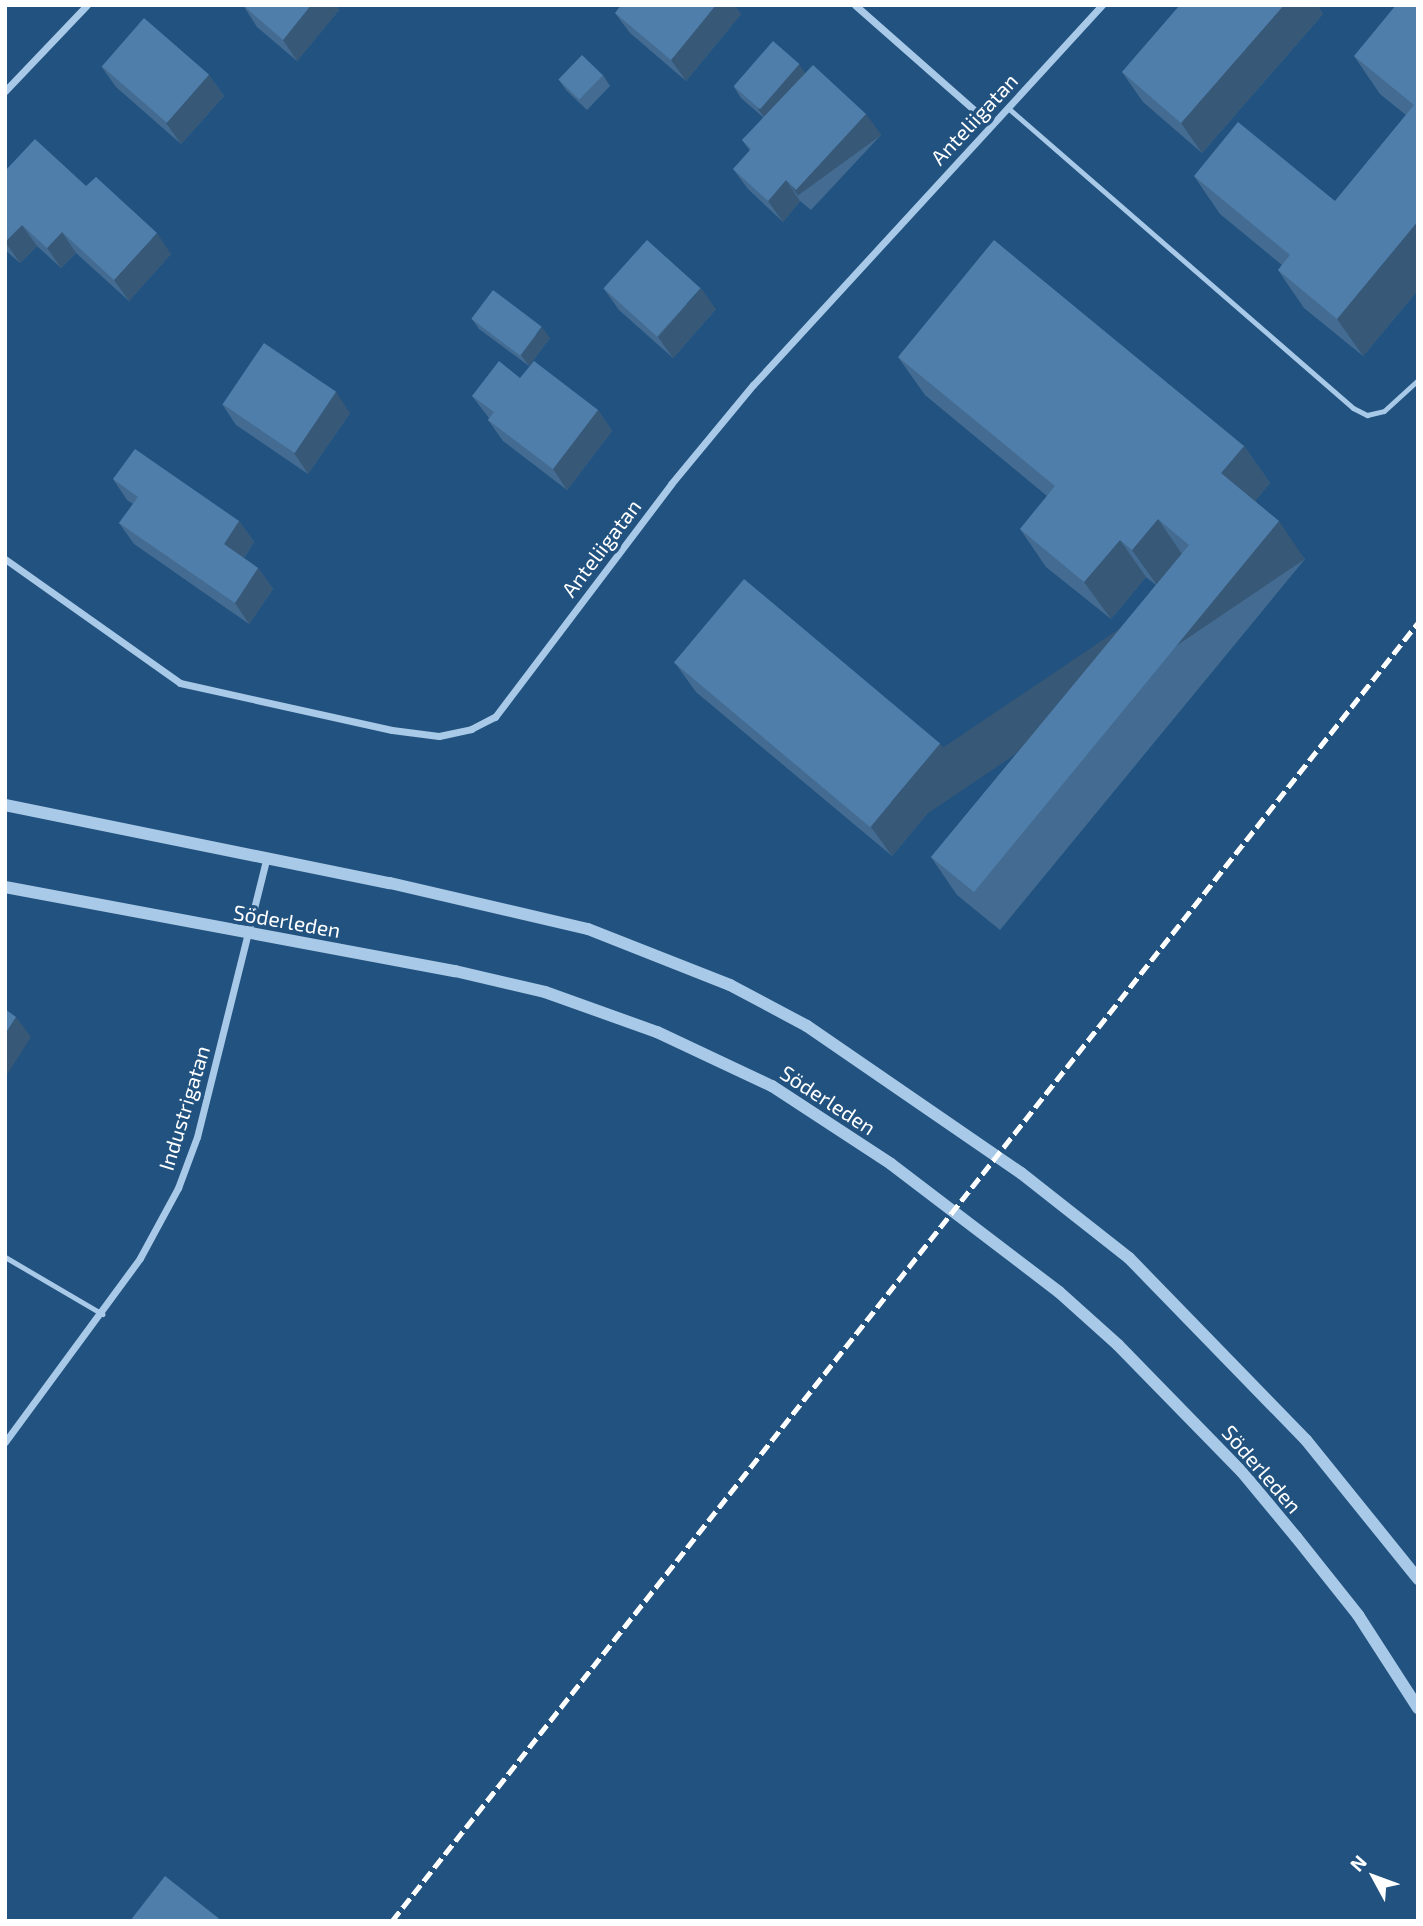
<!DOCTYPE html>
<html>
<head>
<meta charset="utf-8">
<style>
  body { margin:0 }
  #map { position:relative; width:1423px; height:1926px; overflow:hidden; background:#22527f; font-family:"Exo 2",sans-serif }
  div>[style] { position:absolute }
  .service>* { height:5px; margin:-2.5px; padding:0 2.5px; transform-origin:2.5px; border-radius:2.5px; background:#a8c9e7 }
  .minor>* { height:7px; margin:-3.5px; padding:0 3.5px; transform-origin:3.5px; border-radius:3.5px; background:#a8c9e7 }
  .tertiary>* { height:12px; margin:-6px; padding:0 6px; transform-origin:6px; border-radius:6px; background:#a8c9e7 }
  .rail>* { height:5px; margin-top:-2.5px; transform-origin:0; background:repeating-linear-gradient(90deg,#fff 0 12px,transparent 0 17px) }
  .wall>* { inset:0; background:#446c92 }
  .shaded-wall>* { inset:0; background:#375877; transform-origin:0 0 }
  .building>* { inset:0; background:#4f7eaa; transform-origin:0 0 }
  span { translate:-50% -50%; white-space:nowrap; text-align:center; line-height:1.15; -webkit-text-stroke:7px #22527f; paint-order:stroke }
  .street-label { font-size:21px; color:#fff }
  .frame { position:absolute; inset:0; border:7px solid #fff; pointer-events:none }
  .north { position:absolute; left:1339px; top:1842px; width:70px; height:70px; -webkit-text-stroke:5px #22527f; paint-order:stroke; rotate:311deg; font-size:19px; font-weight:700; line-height:28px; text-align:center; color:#fff }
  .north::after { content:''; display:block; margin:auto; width:24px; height:32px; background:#fff; clip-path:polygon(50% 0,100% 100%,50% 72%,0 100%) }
</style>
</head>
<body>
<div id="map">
  <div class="service">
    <i style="left:1008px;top:108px;width:457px;rotate:41deg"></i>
    <i style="left:1353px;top:408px;width:16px;rotate:27deg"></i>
    <i style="left:1367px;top:415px;width:17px;rotate:-13deg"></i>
    <i style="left:1384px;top:411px;width:46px;rotate:-42.4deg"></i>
    <i style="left:5px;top:1257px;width:113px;rotate:30.4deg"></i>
  </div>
  <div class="minor">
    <i style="left:855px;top:5px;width:181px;rotate:41.4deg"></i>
    <i style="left:5px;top:91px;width:119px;rotate:-46.4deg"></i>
    <i style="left:5px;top:559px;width:214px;rotate:35.3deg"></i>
    <i style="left:180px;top:683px;width:217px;rotate:12.5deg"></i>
    <i style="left:392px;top:730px;width:47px;rotate:7.3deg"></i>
    <i style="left:439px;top:736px;width:33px;rotate:-12deg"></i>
    <i style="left:471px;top:729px;width:27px;rotate:-27deg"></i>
    <i style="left:495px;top:717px;width:292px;rotate:-52.9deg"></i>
    <i style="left:671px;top:484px;width:129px;rotate:-50.4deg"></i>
    <i style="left:753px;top:385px;width:516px;rotate:-47.43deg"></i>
    <i style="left:5px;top:1442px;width:228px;rotate:-53.7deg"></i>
    <i style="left:140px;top:1258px;width:80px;rotate:-61.5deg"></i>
    <i style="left:178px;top:1188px;width:54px;rotate:-69.6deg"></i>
    <i style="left:197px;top:1137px;width:284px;rotate:-76deg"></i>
  </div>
  <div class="tertiary">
    <i style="left:5px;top:805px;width:393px;rotate:11.5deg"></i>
    <i style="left:390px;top:883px;width:203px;rotate:13.1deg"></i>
    <i style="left:588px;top:929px;width:153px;rotate:21.5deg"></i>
    <i style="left:730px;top:985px;width:87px;rotate:28deg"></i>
    <i style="left:807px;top:1026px;width:260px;rotate:34.5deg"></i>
    <i style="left:1021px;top:1173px;width:137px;rotate:38.2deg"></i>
    <i style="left:1129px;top:1258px;width:254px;rotate:45.8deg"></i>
    <i style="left:1306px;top:1440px;width:179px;rotate:51.1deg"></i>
    <i style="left:5px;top:887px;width:458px;rotate:10.6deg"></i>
    <i style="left:455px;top:971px;width:92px;rotate:13.1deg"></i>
    <i style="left:545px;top:992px;width:119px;rotate:19.7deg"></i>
    <i style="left:657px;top:1032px;width:127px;rotate:25.2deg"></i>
    <i style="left:772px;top:1086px;width:142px;rotate:33.2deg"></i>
    <i style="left:891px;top:1164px;width:211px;rotate:37.3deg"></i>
    <i style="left:1059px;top:1292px;width:79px;rotate:41.9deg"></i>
    <i style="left:1118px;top:1345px;width:177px;rotate:45.7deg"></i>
    <i style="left:1242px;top:1472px;width:85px;rotate:50.3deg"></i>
    <i style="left:1296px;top:1537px;width:100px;rotate:51.5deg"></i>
    <i style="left:1358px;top:1615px;width:111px;rotate:57.2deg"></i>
  </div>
  <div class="rail">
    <i style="left:392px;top:1921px;width:1655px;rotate:-51.68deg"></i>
  </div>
  <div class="wall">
    <i style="clip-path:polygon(243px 5px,336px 5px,339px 10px,297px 61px,257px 27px)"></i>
    <i style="clip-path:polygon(1180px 5px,1317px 5px,1323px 14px,1202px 153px,1143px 102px,1122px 72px)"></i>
    <i style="clip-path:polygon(1418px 5px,1418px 290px,1363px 356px,1304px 308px,1278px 270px,1282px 265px,1220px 214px,1194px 176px,1335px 201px,1406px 115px,1380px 94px,1354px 56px)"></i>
    <i style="clip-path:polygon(615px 13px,741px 14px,686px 81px,630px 33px)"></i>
    <i style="clip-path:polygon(101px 66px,209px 75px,224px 96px,181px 144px,116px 87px)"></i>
    <i style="clip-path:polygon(805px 73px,881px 135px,811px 210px,800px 201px,783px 222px,748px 189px,733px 169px,750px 151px,742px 140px,764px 118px,741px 98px,734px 87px)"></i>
    <i style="clip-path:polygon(603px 75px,610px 86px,587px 110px,566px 90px,559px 80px)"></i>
    <i style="clip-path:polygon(5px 171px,86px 186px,171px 254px,129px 301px,76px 253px,61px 268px,37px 246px,20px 263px,5px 250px)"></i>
    <i style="clip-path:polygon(604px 289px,716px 309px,673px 358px,619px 310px)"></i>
    <i style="clip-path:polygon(472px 319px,550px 338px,529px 366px,479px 329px)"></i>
    <i style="clip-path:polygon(898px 357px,1244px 446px,1270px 483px,1255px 501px,1305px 559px,1000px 930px,957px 895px,931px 857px,1156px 585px,1146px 577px,1111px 619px,1046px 567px,1020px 529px,1047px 496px,925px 395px)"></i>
    <i style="clip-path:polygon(520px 378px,598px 410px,612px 431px,567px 490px,503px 441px,488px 420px,489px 418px,472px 396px)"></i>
    <i style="clip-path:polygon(222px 404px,350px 413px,308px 474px,236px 425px)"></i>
    <i style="clip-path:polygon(113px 479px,239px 521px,254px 542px,244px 558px,258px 568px,273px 589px,249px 624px,134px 544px,119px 523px,133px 504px,127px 500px)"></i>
    <i style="clip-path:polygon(675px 663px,961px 773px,892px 856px,696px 692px)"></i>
  </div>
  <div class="shaded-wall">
    <i style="clip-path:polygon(311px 5px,336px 5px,339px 10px,297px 61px,283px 40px)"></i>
    <i style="clip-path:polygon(716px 5px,735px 5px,741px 14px,686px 81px,671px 60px)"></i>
    <i style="clip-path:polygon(1284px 5px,1317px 5px,1323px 14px,1202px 153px,1181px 123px)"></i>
    <i style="clip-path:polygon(799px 64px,806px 74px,766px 120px,758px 109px)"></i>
    <i style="clip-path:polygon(209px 75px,224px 96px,181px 144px,166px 123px)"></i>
    <i style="left:866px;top:114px;width:26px;height:103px;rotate:54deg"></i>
    <i style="clip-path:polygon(786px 180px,800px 201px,783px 222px,768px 201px)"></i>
    <i style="clip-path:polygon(1418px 221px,1418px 290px,1363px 356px,1337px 319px)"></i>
    <i style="clip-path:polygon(22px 225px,37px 246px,20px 263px,5px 242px)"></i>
    <i style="clip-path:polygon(62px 232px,76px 253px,61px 268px,47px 248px)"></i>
    <i style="clip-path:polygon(157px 233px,171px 254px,129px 301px,114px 280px)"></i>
    <i style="clip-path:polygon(701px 288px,716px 309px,673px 358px,658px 337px)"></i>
    <i style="clip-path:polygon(542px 327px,550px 338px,529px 366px,521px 355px)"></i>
    <i style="clip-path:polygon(336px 392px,350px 413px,308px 474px,294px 453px)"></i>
    <i style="clip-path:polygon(598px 410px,612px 431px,567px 490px,553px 469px)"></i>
    <i style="clip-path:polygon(1244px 446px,1270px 483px,1247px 511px,1221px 473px)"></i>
    <i style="clip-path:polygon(1158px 519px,1184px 557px,1159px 588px,1132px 550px)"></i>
    <i style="clip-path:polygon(239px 521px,254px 542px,239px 565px,224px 544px)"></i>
    <i style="left:1279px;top:521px;width:46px;height:480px;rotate:56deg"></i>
    <i style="clip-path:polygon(1120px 540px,1146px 577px,1111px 619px,1084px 582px)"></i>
    <i style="clip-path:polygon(258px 568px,273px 589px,249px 624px,235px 603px)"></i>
    <i style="clip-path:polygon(940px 743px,961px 773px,892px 856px,871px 827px)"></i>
    <i style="clip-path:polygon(16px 1017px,31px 1037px,5px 1078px,5px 1034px)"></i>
  </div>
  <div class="building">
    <i style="clip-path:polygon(243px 5px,311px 5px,283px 40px)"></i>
    <i style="clip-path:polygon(621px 5px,716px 5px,671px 60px,615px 13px)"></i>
    <i style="clip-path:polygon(1180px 5px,1284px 5px,1181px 123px,1122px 72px)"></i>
    <i style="clip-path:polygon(1396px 5px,1418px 5px,1418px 221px,1337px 319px,1278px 270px,1290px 255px,1194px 176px,1238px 122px,1335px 201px,1414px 105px,1354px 56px)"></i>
    <i style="left:144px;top:18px;width:86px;height:64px;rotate:41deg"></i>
    <i style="left:773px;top:41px;width:35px;height:60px;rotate:41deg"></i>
    <i style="left:582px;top:55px;width:29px;height:34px;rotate:44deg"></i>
    <i style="clip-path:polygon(813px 65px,866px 114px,796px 190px,786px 180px,768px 201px,733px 169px,751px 149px,742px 140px)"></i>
    <i style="clip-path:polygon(35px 139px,86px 186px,96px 177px,157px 233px,114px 280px,62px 232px,47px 248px,22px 225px,5px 242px,5px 171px)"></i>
    <i style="left:647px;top:240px;width:72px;height:65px;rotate:42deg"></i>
    <i style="clip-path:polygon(994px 240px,1244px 446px,1221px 473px,1279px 521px,974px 892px,931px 857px,1189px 545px,1158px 519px,1132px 550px,1120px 540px,1084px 582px,1020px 529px,1055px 486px,898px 357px)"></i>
    <i style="left:493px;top:290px;width:61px;height:36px;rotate:37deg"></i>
    <i style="left:264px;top:343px;width:87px;height:74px;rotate:34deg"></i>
    <i style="clip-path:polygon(499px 361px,520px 378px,534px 361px,598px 410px,553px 469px,488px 420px,494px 412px,472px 396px)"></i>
    <i style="clip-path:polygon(135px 449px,239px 521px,224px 544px,258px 568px,235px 603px,119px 523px,138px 497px,113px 479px)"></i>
    <i style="left:744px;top:579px;width:256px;height:109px;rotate:40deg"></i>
    <i style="clip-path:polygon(5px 1009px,16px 1017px,5px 1034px)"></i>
    <i style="clip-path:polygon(165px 1876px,222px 1921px,130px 1921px)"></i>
  </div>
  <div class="street-label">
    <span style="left:974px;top:119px;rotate:-47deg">Anteliigatan</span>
    <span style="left:601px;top:548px;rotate:-53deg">Anteliigatan</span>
    <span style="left:287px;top:921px;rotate:10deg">Söderleden</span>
    <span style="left:828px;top:1100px;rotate:33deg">Söderleden</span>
    <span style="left:184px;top:1108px;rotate:-73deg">Industrigatan</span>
    <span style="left:1262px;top:1469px;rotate:49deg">Söderleden</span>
  </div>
  <div class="frame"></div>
  <div class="north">N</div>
</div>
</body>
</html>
